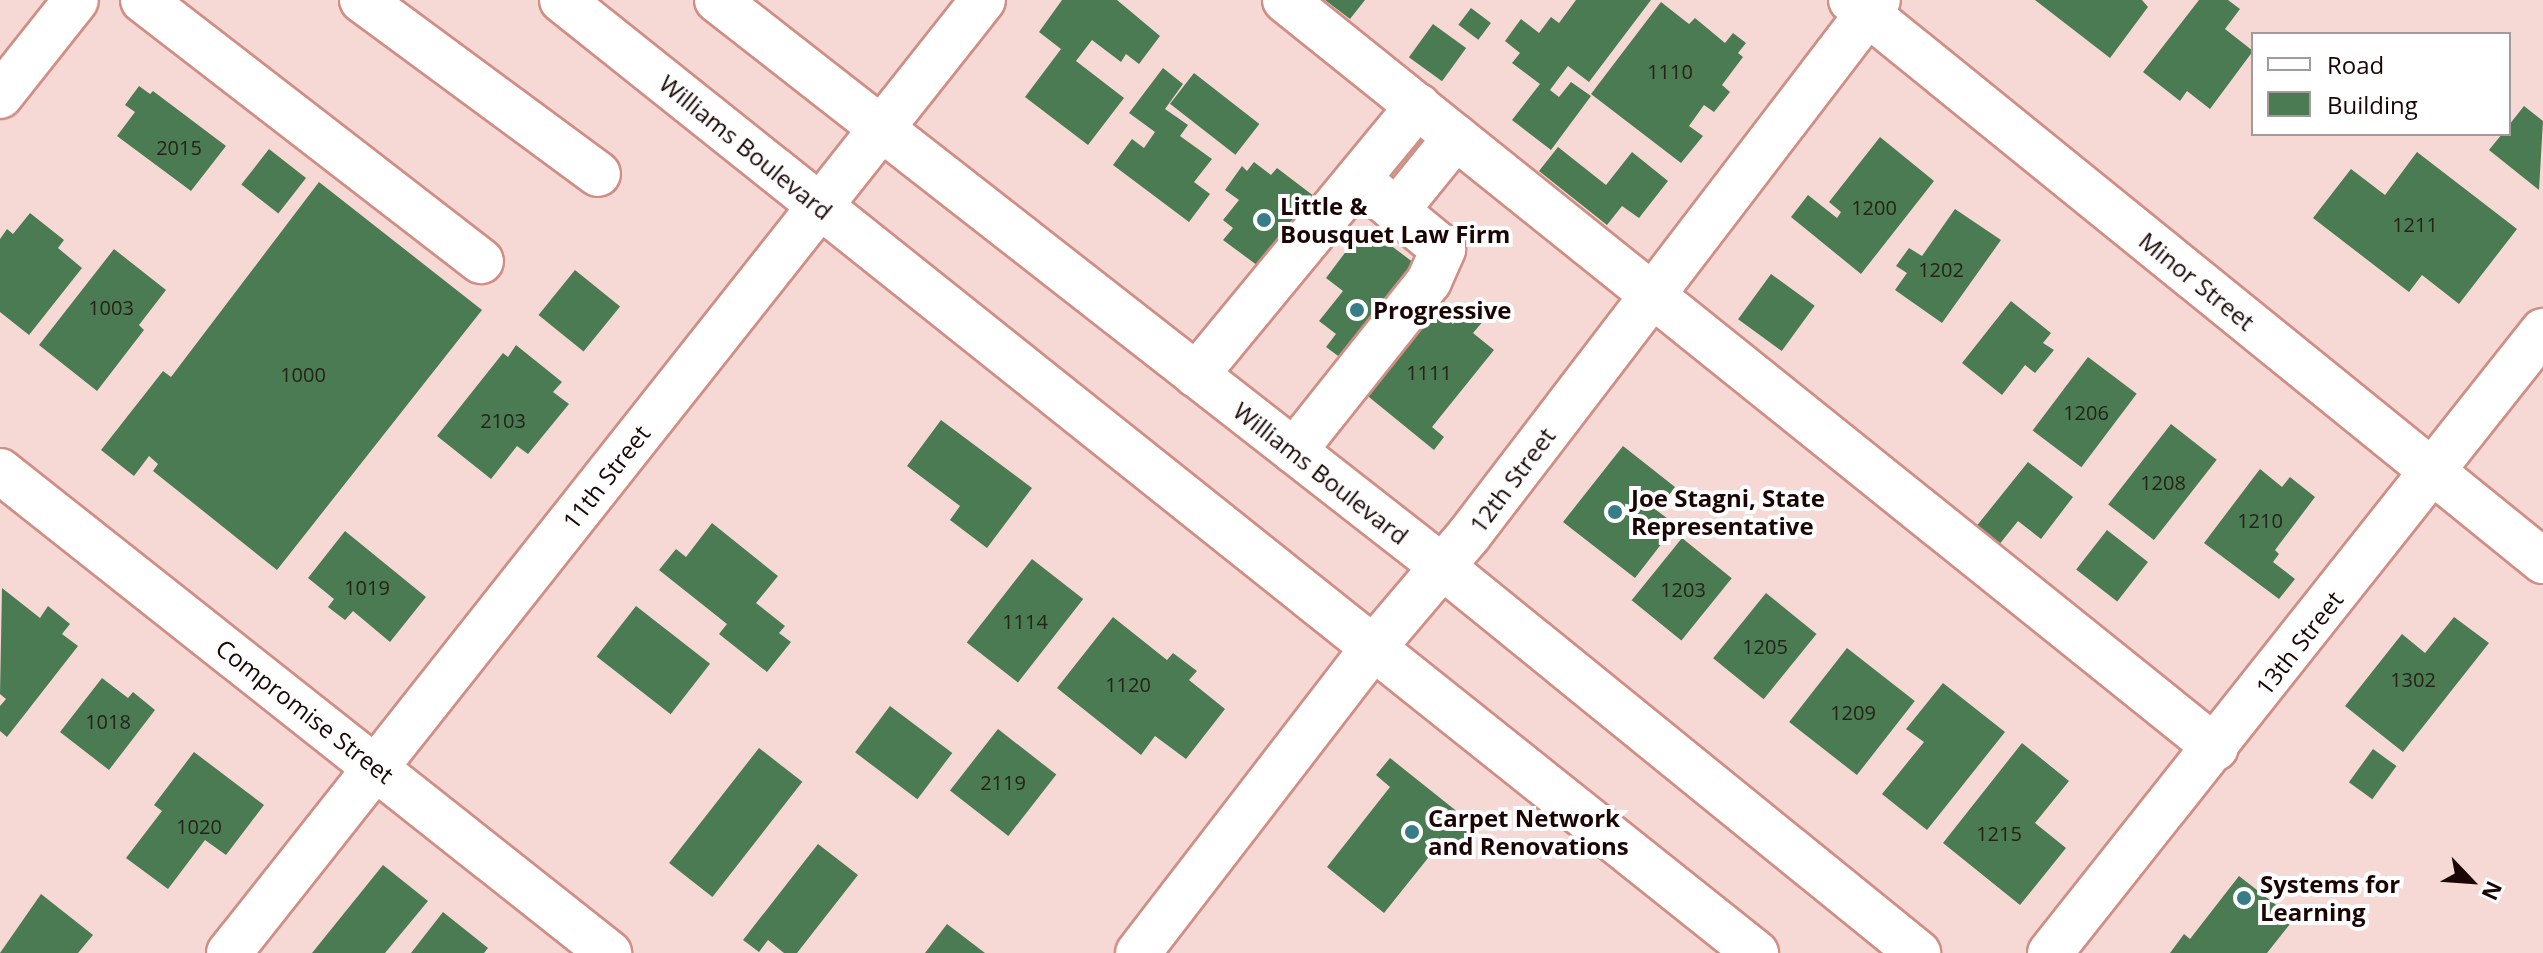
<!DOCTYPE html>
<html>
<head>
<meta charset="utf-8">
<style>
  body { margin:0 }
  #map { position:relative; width:2543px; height:953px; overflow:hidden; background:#f6d9d5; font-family:"Open Sans",sans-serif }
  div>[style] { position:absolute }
  .building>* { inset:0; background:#4b7b53; transform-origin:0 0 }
  .roads { filter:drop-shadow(2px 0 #d08e84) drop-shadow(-2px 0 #d08e84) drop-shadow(0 2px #d08e84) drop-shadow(0 -2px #d08e84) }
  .minor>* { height:44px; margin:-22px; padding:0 22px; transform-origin:22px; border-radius:22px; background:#fff }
  .major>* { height:44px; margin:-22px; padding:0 22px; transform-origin:22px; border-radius:22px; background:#fff }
  .dots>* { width:22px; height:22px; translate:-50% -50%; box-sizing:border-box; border:4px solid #fff; border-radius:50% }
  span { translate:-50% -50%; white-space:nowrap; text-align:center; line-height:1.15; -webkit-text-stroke:8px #fff; paint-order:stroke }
  .number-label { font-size:20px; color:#262218 }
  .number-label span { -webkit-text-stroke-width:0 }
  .street-label { font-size:24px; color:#1a0504 }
  .poi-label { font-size:24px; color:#1a0504; font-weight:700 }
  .left { translate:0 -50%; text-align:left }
  .legend { position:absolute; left:2251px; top:32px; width:260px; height:104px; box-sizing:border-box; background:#fff; border:2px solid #a39b9b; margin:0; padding:10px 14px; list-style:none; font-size:24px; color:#1a0504 }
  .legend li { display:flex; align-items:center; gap:16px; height:40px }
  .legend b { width:40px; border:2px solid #a39b9b }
  .north { position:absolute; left:2431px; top:841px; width:80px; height:80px; -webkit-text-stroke:6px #fff; paint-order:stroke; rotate:115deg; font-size:22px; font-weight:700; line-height:32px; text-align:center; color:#1a0504 }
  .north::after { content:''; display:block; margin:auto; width:28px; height:36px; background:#1a0504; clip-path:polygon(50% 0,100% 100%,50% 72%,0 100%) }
</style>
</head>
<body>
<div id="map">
  <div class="building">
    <i style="clip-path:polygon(1062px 0,1117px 0,1160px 36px,1139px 64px,1126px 54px,1121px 62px,1092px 40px,1076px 61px,1124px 98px,1088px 145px,1025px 97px,1061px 49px,1039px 32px)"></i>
    <i style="clip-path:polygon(1325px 0,1365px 0,1350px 19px)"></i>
    <i style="clip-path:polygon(1576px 0,1651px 0,1589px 82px,1568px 66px,1550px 90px,1559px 97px,1571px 82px,1591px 96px,1551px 150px,1512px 120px,1540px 84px,1512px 63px,1520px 53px,1505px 41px,1521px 19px,1539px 33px,1551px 17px,1559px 23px)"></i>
    <i style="clip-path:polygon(2035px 0,2142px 0,2148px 7px,2110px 58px)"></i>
    <i style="clip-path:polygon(2199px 0,2228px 0,2240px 9px,2225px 29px,2253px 51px,2210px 109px,2187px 91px,2180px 101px,2143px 72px)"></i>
    <i style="clip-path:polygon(1661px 2px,1689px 24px,1695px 18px,1725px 43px,1733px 33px,1746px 43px,1738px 53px,1743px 57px,1722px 85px,1730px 92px,1714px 112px,1704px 105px,1689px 126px,1703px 136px,1681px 163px,1591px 94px)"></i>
    <i style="left:1471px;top:8px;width:25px;height:21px;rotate:37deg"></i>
    <i style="left:1433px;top:24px;width:41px;height:41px;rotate:36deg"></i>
    <i style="clip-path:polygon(1163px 68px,1183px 84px,1165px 109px,1188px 125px,1180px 136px,1212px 159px,1194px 182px,1210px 194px,1189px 222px,1113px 165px,1132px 139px,1144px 148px,1155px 132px,1129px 113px)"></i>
    <i style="left:1194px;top:73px;width:83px;height:39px;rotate:38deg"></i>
    <i style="clip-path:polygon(139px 86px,150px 94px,153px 91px,226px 146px,191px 191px,117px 136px,135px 112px,125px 105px)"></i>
    <i style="clip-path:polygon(2524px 106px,2543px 121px,2539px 190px,2489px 150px,2502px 134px,2509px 134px,2509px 125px)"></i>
    <i style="clip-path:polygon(1880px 137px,1934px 181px,1861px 274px,1791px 217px,1808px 195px,1837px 218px,1841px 212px,1829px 202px)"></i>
    <i style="clip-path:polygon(1558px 147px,1606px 185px,1632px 152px,1668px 181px,1639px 218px,1622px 206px,1607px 225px,1539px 171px)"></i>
    <i style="left:269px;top:149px;width:47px;height:45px;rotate:38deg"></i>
    <i style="clip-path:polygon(2417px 152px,2517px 229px,2459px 304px,2422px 275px,2409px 292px,2313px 218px,2351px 169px,2385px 195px)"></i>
    <i style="clip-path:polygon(1254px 162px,1271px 175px,1277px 168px,1323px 203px,1269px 274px,1223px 240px,1233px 228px,1223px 220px,1239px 200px,1225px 190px,1242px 166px,1247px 171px)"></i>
    <i style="clip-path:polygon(319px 182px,482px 310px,277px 570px,153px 471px,158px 464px,149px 456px,134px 476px,101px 450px,163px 371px,171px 377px)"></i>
    <i style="clip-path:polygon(1955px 209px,2001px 240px,1942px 323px,1895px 290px,1907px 273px,1896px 266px,1909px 248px,1922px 256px)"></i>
    <i style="clip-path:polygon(30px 213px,64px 240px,58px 248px,82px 268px,29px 335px,0 312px,0 239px,7px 229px,13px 234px)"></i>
    <i style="clip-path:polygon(1365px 226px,1422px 269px,1349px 364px,1326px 347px,1336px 334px,1319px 321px,1343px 291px,1326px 278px)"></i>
    <i style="clip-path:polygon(114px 249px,166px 290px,139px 325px,144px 330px,97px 391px,39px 345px)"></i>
    <i style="left:575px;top:270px;width:58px;height:58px;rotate:39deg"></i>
    <i style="left:1771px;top:274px;width:54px;height:56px;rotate:36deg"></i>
    <i style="clip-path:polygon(2011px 301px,2051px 333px,2043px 343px,2054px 350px,2035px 373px,2025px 365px,2002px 395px,1962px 363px)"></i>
    <i style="clip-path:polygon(1468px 306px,1485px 319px,1473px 333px,1494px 350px,1432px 427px,1444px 437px,1434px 450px,1364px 393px,1432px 307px,1453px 324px)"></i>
    <i style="clip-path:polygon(516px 345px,562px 382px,553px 392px,569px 404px,528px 454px,517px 446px,491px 479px,437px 436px,503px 353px,508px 357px)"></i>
    <i style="left:2088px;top:357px;width:61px;height:92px;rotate:37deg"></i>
    <i style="clip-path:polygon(941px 420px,1032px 488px,987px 548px,950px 520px,960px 506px,907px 466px)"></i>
    <i style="left:2171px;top:424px;width:58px;height:102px;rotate:38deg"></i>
    <i style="clip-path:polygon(1623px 446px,1675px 487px,1666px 499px,1656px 492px,1647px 503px,1676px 525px,1635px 578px,1563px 522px)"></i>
    <i style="clip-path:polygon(2028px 462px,2073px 497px,2041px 539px,2018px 521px,1998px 546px,1975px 528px)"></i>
    <i style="clip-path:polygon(2260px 469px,2282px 487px,2290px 477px,2315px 497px,2275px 550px,2279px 554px,2273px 562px,2295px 579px,2279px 599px,2204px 543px)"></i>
    <i style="clip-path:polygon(712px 523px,778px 576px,756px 603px,785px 626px,779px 633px,791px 642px,767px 672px,719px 634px,727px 624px,659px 570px,676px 549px,686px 557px)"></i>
    <i style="left:2107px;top:530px;width:52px;height:50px;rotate:38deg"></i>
    <i style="clip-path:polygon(345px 531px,426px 597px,390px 642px,353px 611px,345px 620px,328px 607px,334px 599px,308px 578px)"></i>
    <i style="left:1682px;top:538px;width:64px;height:80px;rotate:39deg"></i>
    <i style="left:1032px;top:559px;width:65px;height:106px;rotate:38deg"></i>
    <i style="clip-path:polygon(2px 588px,40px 618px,48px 606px,70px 624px,62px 634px,78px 646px,7px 737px,0 731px,0 706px,6px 699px,0 694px)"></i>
    <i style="left:1766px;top:593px;width:65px;height:84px;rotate:39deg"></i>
    <i style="left:636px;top:606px;width:94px;height:64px;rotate:38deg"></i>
    <i style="clip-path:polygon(1113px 617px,1167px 660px,1173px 653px,1197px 671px,1189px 680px,1225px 709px,1186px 759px,1155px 736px,1141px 755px,1057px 688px)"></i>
    <i style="clip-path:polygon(2454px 617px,2489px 643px,2403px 752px,2345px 706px,2402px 634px,2425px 653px)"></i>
    <i style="left:1847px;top:648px;width:86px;height:94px;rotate:38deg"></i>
    <i style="clip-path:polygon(102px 678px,128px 698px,133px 692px,155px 710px,109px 770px,60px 732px)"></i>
    <i style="clip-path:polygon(1943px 683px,2005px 732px,1927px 830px,1882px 794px,1924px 742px,1906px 729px)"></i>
    <i style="left:890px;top:706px;width:78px;height:58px;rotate:37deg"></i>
    <i style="left:998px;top:729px;width:74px;height:78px;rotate:38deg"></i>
    <i style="clip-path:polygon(2022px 743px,2069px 781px,2035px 823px,2066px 848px,2020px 905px,1943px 843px)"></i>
    <i style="left:759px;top:748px;width:55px;height:146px;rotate:38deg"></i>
    <i style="left:2373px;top:749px;width:29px;height:41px;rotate:36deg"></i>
    <i style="clip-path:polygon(194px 752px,264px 805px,226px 855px,205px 840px,168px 889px,126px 858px,162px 811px,154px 805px)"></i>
    <i style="clip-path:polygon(1390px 758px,1474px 825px,1457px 848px,1444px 838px,1384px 913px,1327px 867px,1390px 787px,1376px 775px)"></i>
    <i style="clip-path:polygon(818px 844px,858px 875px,797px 953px,784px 953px,768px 940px,759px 952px,743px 940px)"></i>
    <i style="clip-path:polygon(383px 865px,428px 901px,385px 953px,312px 953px)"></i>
    <i style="clip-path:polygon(2239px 876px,2294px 919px,2267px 953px,2170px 953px,2184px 934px,2190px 939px)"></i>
    <i style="clip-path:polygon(41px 894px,93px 935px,78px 953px,0 953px)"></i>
    <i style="clip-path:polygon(443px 912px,488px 948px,484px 953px,411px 953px)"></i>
    <i style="clip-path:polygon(947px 924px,985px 953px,925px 953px)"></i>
  </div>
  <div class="roads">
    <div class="minor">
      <i style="left:143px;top:0;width:427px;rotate:37.7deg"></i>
      <i style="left:362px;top:0;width:293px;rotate:36.4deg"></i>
      <i style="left:1285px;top:0;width:1194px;rotate:38.78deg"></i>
      <i style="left:1851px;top:0;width:891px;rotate:39.03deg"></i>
      <i style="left:0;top:96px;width:122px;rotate:-51.6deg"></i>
      <i style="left:1396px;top:211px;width:95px;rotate:-51deg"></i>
      <i style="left:1196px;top:375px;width:349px;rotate:-50.5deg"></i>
      <i style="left:1294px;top:451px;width:217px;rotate:-51.5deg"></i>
      <i style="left:1429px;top:281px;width:35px;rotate:-66deg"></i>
      <i style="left:1443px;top:249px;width:110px;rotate:-140.5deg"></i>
      <i style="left:0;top:471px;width:777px;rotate:38.36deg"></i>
      <i style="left:229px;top:953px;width:1215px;rotate:-51.65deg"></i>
      <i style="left:1138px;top:953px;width:386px;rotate:-52.4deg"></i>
      <i style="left:1374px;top:647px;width:147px;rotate:-49.7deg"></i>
      <i style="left:1469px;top:535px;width:673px;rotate:-52.6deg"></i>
      <i style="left:2050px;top:953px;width:794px;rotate:-51.6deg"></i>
    </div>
    <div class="major">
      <i style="left:562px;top:0;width:1528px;rotate:38.6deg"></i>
      <i style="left:717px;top:0;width:923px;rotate:38deg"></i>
      <i style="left:1444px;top:568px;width:611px;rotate:39.08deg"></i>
    </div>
  </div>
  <div class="dots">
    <i style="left:1264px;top:220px;background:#367d88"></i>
    <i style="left:1357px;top:310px;background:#367d88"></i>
    <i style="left:1615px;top:512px;background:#367d88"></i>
    <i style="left:1412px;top:832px;background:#367d88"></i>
    <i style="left:2244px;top:898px;background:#367d88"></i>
  </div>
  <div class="number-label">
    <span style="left:1670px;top:71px">1110</span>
    <span style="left:179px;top:147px">2015</span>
    <span style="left:1874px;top:207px">1200</span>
    <span style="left:2415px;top:224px">1211</span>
    <span style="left:1941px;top:269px">1202</span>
    <span style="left:111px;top:307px">1003</span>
    <span style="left:1429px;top:372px">1111</span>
    <span style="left:303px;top:374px">1000</span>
    <span style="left:2086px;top:412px">1206</span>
    <span style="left:503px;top:420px">2103</span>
    <span style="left:2163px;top:482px">1208</span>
    <span style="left:2260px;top:520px">1210</span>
    <span style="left:367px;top:587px">1019</span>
    <span style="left:1683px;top:589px">1203</span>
    <span style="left:1025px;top:621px">1114</span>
    <span style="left:1765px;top:646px">1205</span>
    <span style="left:2413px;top:679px">1302</span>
    <span style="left:1128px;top:684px">1120</span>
    <span style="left:1853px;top:712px">1209</span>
    <span style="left:108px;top:721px">1018</span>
    <span style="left:1003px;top:782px">2119</span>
    <span style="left:199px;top:826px">1020</span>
    <span style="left:1999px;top:833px">1215</span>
  </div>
  <div class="street-label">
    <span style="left:746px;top:147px;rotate:39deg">Williams Boulevard</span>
    <span style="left:2197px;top:281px;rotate:39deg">Minor Street</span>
    <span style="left:1321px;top:473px;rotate:38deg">Williams Boulevard</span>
    <span style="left:606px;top:477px;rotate:-52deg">11th Street</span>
    <span style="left:1512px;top:480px;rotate:-53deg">12th Street</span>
    <span style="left:2299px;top:643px;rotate:-52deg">13th Street</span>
    <span style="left:305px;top:711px;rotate:38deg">Compromise Street</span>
  </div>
  <div class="poi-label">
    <span class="left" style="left:1280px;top:220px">Little &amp;<br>Bousquet Law Firm</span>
    <span class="left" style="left:1373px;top:310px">Progressive</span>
    <span class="left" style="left:1631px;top:512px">Joe Stagni, State<br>Representative</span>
    <span class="left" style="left:1428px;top:832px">Carpet Network<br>and Renovations</span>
    <span class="left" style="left:2260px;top:898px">Systems for<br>Learning</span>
  </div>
  <ul class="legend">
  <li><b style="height:10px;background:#fff"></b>Road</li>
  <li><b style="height:22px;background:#4b7b53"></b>Building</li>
  </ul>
  <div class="north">N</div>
</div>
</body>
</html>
